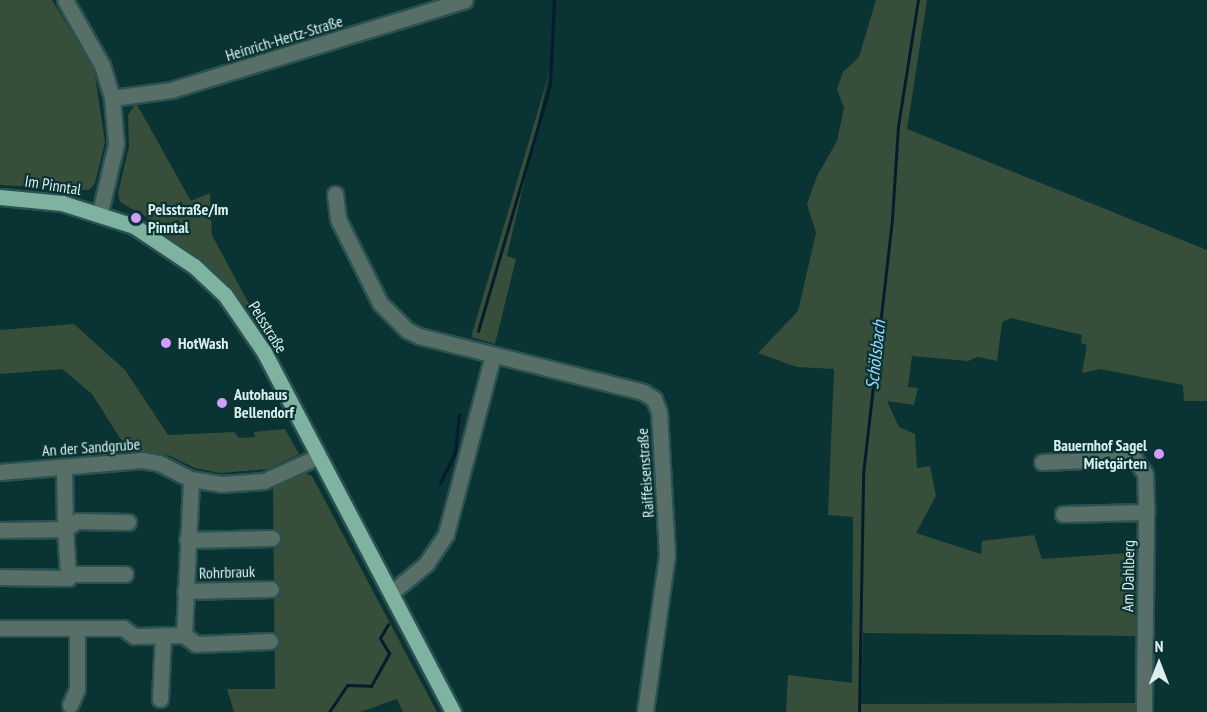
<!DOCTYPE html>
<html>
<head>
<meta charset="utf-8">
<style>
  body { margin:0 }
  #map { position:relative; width:1207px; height:712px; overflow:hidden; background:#0a3333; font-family:"PT Sans Narrow",sans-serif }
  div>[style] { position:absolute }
  .green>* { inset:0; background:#374e3b }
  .stream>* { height:3px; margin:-1.5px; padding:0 1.5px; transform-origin:1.5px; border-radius:1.5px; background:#051c2b }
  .roads { filter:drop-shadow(2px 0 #2b5151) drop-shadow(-2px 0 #2b5151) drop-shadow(0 2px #2b5151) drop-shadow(0 -2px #2b5151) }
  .minor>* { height:15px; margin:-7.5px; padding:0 7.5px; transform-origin:7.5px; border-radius:7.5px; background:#576f67 }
  .major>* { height:15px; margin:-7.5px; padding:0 7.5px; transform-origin:7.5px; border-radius:7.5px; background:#7eb2a1 }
  .dots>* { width:16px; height:16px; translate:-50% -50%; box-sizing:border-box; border:3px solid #0a3333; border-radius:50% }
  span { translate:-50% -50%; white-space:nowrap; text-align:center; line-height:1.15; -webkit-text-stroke:4.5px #0a3333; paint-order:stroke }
  .street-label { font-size:16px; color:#dbefef }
  .poi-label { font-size:16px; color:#dbefef; font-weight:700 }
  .left { translate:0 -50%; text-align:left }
  .right { translate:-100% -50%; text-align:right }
  .water-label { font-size:18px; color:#9fd7ff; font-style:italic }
  .north { position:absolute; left:1129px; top:634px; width:60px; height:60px; -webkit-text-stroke:4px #0a3333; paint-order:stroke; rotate:0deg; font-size:16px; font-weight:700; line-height:24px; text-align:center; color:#dbefef }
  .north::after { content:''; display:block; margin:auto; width:21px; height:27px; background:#dbefef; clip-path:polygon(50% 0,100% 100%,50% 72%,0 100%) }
</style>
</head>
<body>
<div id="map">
  <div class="green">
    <i style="clip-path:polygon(0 0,52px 0,94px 69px,105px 142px,95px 183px,89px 190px,0 185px)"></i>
    <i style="clip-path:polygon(876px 0,927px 0,907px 129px,1207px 250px,1207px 401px,1184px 401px,1183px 385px,1100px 369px,1082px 373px,1087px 345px,1081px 343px,1082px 335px,1011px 318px,1002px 322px,997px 361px,978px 357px,968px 361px,912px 356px,908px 387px,918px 388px,914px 405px,887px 401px,899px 427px,915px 434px,917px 468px,930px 466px,936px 496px,916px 533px,981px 554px,982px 541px,1034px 535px,1042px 559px,1141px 552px,1139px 636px,863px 633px,861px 704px,1138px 703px,1138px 712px,786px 712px,788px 675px,852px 683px,853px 517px,828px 515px,834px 369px,797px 367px,758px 353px,798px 311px,816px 233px,807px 204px,817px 176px,837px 141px,844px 108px,837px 89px,843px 72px,859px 57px)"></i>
    <i style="clip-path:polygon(550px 70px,507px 256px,516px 259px,495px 344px,471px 337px)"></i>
    <i style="clip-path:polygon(136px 103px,191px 201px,210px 193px,212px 235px,256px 317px,218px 276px,161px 231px,162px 226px,120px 202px,118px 193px,129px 147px,128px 115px)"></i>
    <i style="clip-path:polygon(74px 324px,125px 370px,168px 435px,234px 432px,239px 438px,255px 437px,254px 432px,285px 429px,299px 454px,268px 469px,220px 473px,195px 468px,168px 455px,128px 451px,92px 394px,62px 369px,0 374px,0 330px)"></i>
    <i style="clip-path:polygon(303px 472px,312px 476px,437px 712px,403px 712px,397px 699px,360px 712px,234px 712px,227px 689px,275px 689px,273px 487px)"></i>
  </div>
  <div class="stream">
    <i style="left:478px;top:331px;width:257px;rotate:-73.7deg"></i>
    <i style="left:550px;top:84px;width:84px;rotate:-87.3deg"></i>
    <i style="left:440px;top:483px;width:34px;rotate:-64deg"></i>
    <i style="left:455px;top:452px;width:38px;rotate:-84deg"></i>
    <i style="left:329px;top:712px;width:32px;rotate:-56deg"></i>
    <i style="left:347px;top:685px;width:24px;rotate:2deg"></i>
    <i style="left:371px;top:686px;width:38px;rotate:-61deg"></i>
    <i style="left:389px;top:653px;width:17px;rotate:-121deg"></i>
    <i style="left:380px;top:638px;width:16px;rotate:-60deg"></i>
    <i style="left:859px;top:712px;width:238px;rotate:-89deg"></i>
    <i style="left:863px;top:474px;width:257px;rotate:-83.5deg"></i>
    <i style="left:892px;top:219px;width:93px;rotate:-86.3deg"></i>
    <i style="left:898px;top:126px;width:128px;rotate:-81deg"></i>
  </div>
  <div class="roads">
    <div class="minor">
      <i style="left:65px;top:0;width:75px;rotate:60.4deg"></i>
      <i style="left:102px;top:65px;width:34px;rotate:73deg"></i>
      <i style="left:112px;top:98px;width:46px;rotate:85deg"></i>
      <i style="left:116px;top:144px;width:70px;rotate:103.2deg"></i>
      <i style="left:112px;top:98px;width:60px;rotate:-7.7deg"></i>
      <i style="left:171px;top:90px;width:307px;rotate:-17deg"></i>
      <i style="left:335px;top:194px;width:25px;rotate:83deg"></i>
      <i style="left:338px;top:219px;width:94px;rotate:63.4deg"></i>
      <i style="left:380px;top:303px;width:38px;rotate:45deg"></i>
      <i style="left:407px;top:330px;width:13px;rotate:27deg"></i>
      <i style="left:419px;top:336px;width:231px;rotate:14deg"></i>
      <i style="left:643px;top:392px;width:13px;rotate:32deg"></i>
      <i style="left:654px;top:399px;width:14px;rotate:69deg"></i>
      <i style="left:659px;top:412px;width:143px;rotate:86.8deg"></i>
      <i style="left:667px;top:555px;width:159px;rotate:98deg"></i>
      <i style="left:1042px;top:462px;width:92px;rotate:-2.5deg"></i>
      <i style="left:1134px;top:458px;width:19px;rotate:55deg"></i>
      <i style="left:1145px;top:474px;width:38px;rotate:88deg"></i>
      <i style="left:0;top:472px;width:143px;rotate:-4.8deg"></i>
      <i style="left:142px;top:460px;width:17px;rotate:10deg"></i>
      <i style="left:159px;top:463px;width:36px;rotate:27deg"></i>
      <i style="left:191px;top:479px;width:31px;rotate:9deg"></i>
      <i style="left:222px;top:484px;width:42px;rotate:-4.1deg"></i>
      <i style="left:264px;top:481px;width:60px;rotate:-24.4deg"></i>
      <i style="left:1063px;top:514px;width:83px;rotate:-1.4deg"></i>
      <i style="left:1146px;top:512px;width:200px;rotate:90.6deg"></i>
      <i style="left:0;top:530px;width:65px;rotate:-0.9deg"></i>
      <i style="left:65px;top:529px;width:62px;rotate:-90.9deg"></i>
      <i style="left:187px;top:540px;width:85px;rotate:-1.3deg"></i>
      <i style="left:125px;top:574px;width:57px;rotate:180deg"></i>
      <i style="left:68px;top:574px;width:45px;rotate:-93.8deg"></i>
      <i style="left:65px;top:529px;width:14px;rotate:-34deg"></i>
      <i style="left:77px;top:521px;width:51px;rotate:1.1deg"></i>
      <i style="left:0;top:577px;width:68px;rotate:0.8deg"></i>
      <i style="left:68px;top:578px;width:4px;rotate:-90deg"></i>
      <i style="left:185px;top:591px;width:86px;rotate:-1.3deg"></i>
      <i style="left:391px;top:593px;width:45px;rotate:-39.6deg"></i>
      <i style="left:426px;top:564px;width:36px;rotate:-56deg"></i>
      <i style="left:446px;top:534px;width:185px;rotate:-75.3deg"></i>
      <i style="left:0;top:628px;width:123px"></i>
      <i style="left:123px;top:628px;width:14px;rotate:36deg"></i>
      <i style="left:134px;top:636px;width:50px;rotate:-1.1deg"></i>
      <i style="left:184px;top:635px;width:156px;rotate:-87.4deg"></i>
      <i style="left:184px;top:635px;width:15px;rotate:37deg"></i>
      <i style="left:196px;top:644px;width:74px;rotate:-2.3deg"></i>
      <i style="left:160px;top:699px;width:64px;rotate:-87.3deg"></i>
      <i style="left:70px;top:705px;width:17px;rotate:-66deg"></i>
      <i style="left:77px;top:689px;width:61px;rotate:-90deg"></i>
    </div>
    <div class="major">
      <i style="left:0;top:197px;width:62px;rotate:5.5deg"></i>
      <i style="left:62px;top:203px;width:76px;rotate:17.7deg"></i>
      <i style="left:134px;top:226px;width:72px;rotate:33.7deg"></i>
      <i style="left:194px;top:266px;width:42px;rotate:43.1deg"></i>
      <i style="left:225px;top:295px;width:69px;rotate:55.6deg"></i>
      <i style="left:264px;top:352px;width:407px;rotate:62.3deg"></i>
    </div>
  </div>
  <div class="dots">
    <i style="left:136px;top:218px;background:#d29cfd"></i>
    <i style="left:166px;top:343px;background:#d29cfd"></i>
    <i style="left:222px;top:403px;background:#d29cfd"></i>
    <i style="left:1159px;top:454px;background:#d29cfd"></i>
  </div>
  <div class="street-label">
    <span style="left:284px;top:38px;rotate:-17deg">Heinrich-Hertz-Straße</span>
    <span style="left:53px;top:185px;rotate:9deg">Im Pinntal</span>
    <span style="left:268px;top:327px;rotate:58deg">Pelsstraße</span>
    <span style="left:91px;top:447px;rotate:-4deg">An der Sandgrube</span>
    <span style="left:645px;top:473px;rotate:-94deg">Raiffeisenstraße</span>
    <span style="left:227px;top:572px;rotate:-2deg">Rohrbrauk</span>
    <span style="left:1128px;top:576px;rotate:-89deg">Am Dahlberg</span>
  </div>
  <div class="poi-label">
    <span class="left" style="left:148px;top:218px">Pelsstraße/Im<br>Pinntal</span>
    <span class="left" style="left:178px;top:343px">HotWash</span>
    <span class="left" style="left:234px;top:403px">Autohaus<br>Bellendorf</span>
    <span class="right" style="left:1147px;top:454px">Bauernhof Sagel<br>Mietgärten</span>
  </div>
  <div class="water-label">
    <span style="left:876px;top:355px;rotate:-84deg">Schölsbach</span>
  </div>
  <div class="north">N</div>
</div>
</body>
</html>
